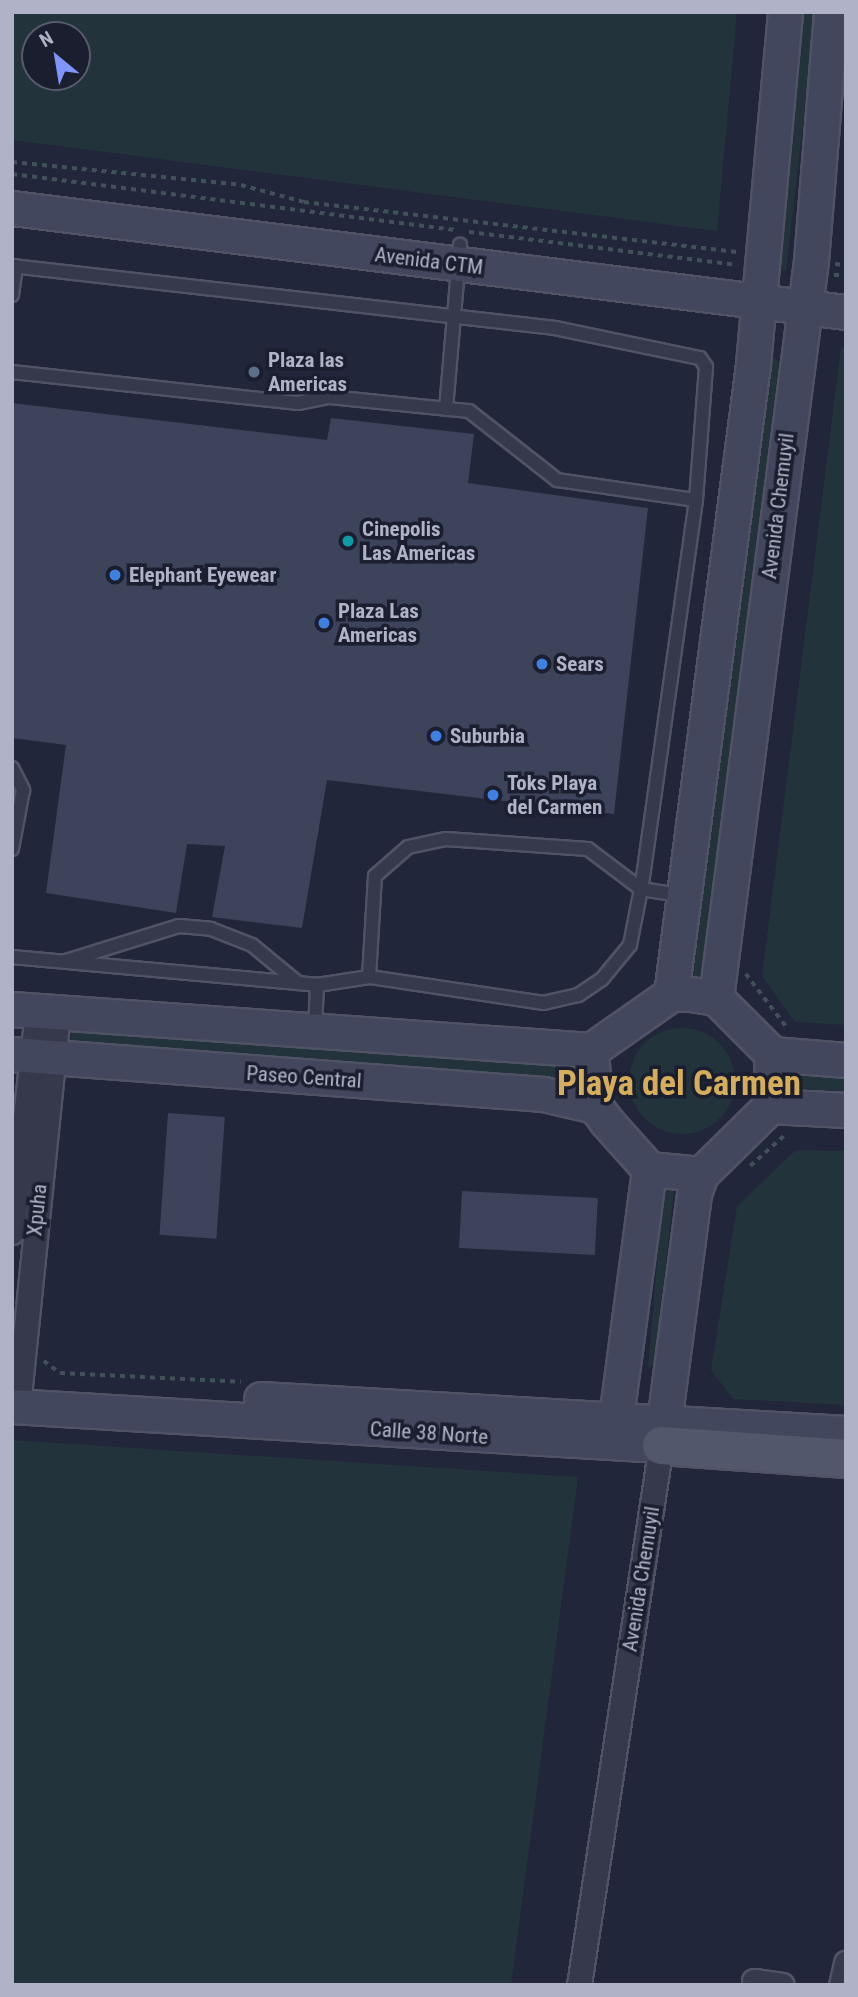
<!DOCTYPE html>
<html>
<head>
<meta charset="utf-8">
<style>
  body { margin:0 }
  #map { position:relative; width:858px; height:1997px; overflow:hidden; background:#21263a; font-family:"Roboto Condensed",sans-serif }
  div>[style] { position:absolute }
  .green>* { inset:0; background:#23333b; transform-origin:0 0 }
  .round { border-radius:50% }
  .building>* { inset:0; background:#3d435a; transform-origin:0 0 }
  .path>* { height:3.5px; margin-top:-1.75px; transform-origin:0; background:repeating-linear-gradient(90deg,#415059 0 5px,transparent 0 10px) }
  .roads { filter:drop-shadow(2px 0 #505365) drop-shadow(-2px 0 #505365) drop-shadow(0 2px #505365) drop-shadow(0 -2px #505365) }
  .service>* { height:12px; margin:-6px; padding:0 6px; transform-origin:6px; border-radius:6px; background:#35394b }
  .minor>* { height:23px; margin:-11.5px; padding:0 11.5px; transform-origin:11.5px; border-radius:11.5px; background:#35394b }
  .secondary>* { height:33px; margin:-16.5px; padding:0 16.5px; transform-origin:16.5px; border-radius:16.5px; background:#43475e }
  .primary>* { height:37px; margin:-18.5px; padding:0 18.5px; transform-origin:18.5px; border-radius:18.5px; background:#52576b }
  .dots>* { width:19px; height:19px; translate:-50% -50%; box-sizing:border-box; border:4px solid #1a1e2f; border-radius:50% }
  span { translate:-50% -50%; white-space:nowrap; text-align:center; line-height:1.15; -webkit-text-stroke:7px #1a1e2f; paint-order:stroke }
  .street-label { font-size:21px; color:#b0b3c7 }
  .poi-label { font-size:21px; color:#b0b3c7; font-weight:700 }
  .left { translate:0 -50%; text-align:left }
  .town-label { font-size:35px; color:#d6ad5b; font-weight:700 }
  .frame { position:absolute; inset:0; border:14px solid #b0b3c7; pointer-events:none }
  .north { position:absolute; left:21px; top:21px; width:70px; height:70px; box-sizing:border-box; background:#1a1e2f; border:2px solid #565a6c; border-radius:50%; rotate:330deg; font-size:19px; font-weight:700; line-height:28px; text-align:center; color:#b0b3c7 }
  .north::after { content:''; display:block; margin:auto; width:24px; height:32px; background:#8194fa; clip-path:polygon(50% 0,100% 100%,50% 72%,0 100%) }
</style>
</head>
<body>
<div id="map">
  <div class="green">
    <i style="clip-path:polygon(evenodd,12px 12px,737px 12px,717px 231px,12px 140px,12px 12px,77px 35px,77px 77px,35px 77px,35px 35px,77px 35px)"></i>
    <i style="clip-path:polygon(802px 12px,816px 12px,786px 271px,777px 269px)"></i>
    <i style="clip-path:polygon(841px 348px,846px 348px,846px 1025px,795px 1022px,762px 976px)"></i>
    <i style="clip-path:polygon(773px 356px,779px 363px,701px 981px,691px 980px)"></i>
    <i class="round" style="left:629px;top:1028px;width:106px;height:106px"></i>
    <i style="clip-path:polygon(72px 1029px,578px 1066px,577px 1084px,70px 1044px)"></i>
    <i style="left:792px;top:1072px;width:54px;height:16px;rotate:4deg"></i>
    <i style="clip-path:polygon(796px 1150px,846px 1151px,846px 1405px,733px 1399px,711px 1370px,737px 1206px)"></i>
    <i style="clip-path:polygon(664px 1182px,675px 1183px,654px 1364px,648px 1368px)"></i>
    <i style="clip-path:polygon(12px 1440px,578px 1477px,511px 1985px,12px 1985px)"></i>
  </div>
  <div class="building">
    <i style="clip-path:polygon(12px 403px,327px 440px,331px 418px,474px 434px,468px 483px,648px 508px,614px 814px,327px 780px,302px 928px,212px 917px,225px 846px,187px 844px,176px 913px,46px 893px,66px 745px,12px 738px)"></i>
    <i style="left:168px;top:1113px;width:57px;height:122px;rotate:4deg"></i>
    <i style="left:462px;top:1191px;width:136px;height:57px;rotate:3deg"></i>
  </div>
  <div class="path">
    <i style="left:12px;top:162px;width:230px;rotate:5.7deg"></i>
    <i style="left:241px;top:185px;width:65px;rotate:15.1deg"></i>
    <i style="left:304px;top:202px;width:438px;rotate:6.6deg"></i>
    <i style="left:12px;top:174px;width:447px;rotate:7.2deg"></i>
    <i style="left:469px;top:232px;width:269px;rotate:7deg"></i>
    <i style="left:835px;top:264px;width:11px;rotate:5deg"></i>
    <i style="left:834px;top:275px;width:12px"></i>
    <i style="left:746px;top:974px;width:69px;rotate:52.6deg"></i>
    <i style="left:750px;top:1166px;width:48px;rotate:-41.6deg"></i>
    <i style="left:44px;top:1361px;width:20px;rotate:37deg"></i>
    <i style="left:60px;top:1373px;width:181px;rotate:2.8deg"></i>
  </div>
  <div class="roads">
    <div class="service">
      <i style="left:12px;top:266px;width:547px;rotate:6.51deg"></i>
      <i style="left:555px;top:328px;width:148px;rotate:11.7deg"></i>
      <i style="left:700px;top:358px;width:11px;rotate:56deg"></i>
      <i style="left:706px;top:367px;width:133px;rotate:94.3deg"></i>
      <i style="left:696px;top:500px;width:393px;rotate:98deg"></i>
      <i style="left:641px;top:889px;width:57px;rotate:101.1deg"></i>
      <i style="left:630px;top:945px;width:44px;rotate:129.5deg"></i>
      <i style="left:602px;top:979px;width:29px;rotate:146deg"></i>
      <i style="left:578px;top:995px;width:35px;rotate:167deg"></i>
      <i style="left:544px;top:1003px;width:177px;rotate:-171.5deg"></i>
      <i style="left:369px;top:977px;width:101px;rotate:-86.6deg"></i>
      <i style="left:375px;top:876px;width:44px;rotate:-41.3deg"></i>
      <i style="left:408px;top:847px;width:39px;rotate:-12deg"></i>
      <i style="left:446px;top:839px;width:142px;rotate:4deg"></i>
      <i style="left:588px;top:849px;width:66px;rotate:37deg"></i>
      <i style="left:641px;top:889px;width:38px;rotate:9deg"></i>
      <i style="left:12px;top:295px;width:29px;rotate:-82deg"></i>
      <i style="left:12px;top:372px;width:288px;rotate:6.2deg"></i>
      <i style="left:298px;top:403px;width:33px;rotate:-11deg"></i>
      <i style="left:330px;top:397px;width:140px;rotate:5.8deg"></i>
      <i style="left:469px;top:411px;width:112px;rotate:38.1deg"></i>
      <i style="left:557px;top:480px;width:140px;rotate:8.2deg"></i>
      <i style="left:446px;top:409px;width:165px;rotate:-85.1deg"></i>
      <i style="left:12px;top:768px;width:25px;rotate:63deg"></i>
      <i style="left:23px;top:790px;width:60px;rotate:100.6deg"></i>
      <i style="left:12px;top:957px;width:306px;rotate:5.2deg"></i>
      <i style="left:317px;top:985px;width:53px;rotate:-8.7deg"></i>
      <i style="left:66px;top:961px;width:118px;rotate:-17.2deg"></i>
      <i style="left:179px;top:926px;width:32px;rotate:5deg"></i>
      <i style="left:211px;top:929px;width:44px;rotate:21.3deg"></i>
      <i style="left:252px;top:945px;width:60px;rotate:39.6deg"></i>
      <i style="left:315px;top:1028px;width:43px;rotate:-87.3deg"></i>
    </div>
    <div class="minor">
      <i style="left:12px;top:1232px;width:221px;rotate:-83.5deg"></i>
      <i style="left:18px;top:1406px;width:393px;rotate:-84.2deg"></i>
      <i style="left:754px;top:1981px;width:28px;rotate:8deg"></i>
      <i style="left:579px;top:1985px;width:546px;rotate:-81.37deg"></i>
      <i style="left:841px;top:1985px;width:23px;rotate:-77deg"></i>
    </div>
    <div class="secondary">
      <i style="left:12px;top:208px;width:840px;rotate:7.11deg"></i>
      <i style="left:671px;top:994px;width:635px;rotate:-82.58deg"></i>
      <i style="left:753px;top:364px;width:353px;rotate:-84.8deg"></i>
      <i style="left:716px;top:998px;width:743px;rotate:-82.66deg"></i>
      <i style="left:811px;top:261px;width:250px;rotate:-85.4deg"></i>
      <i style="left:12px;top:1009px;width:580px;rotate:4.05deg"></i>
      <i style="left:591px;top:1050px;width:56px;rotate:85.9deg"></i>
      <i style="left:595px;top:1106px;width:20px;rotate:53deg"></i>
      <i style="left:607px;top:1122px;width:63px;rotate:48.2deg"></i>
      <i style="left:649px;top:1169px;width:52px;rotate:5.5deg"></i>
      <i style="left:12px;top:1054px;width:533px;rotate:4.31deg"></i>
      <i style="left:543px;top:1094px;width:53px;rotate:13deg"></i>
      <i style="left:772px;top:1054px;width:74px;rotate:4.6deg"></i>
      <i style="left:770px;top:1106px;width:76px;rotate:3deg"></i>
      <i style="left:261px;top:1399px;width:586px;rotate:3.33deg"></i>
      <i style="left:12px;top:1406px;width:650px;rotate:3.44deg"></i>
      <i style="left:661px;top:1445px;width:253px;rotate:-82.5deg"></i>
      <i style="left:694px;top:1194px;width:21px;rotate:-71deg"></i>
      <i style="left:701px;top:1174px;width:97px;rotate:-44.6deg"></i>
      <i style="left:770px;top:1106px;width:52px;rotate:-87.8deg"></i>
      <i style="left:772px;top:1054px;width:79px;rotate:-135deg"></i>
      <i style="left:716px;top:998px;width:26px;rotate:-171deg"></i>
      <i style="left:690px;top:994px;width:19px;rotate:180deg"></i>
      <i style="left:671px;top:994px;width:98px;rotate:145deg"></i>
      <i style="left:613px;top:1440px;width:273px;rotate:-82.4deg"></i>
    </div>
    <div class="primary">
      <i style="left:661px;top:1445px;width:185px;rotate:4deg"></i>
    </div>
  </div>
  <div class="dots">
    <i style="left:254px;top:372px;background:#5c6f8a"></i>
    <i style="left:348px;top:541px;background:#0f9aa8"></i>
    <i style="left:115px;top:575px;background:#3f7fe0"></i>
    <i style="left:324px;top:623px;background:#3f7fe0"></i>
    <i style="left:542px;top:664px;background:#3f7fe0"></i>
    <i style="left:436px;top:736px;background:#3f7fe0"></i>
    <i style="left:493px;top:795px;background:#3f7fe0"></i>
  </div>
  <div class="street-label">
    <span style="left:429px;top:261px;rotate:7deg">Avenida CTM</span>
    <span style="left:778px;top:506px;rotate:-83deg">Avenida Chemuyil</span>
    <span style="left:304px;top:1077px;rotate:4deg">Paseo Central</span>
    <span style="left:37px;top:1210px;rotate:-84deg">Xpuha</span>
    <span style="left:429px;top:1433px;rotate:4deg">Calle 38 Norte</span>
    <span style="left:641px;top:1579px;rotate:-81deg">Avenida Chemuyil</span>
  </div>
  <div class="poi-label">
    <span class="left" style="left:268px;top:372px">Plaza las<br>Americas</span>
    <span class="left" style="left:362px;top:541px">Cinepolis<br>Las Americas</span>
    <span class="left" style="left:129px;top:575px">Elephant Eyewear</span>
    <span class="left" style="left:338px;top:623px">Plaza Las<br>Americas</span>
    <span class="left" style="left:556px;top:664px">Sears</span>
    <span class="left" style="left:450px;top:736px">Suburbia</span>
    <span class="left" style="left:507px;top:795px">Toks Playa<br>del Carmen</span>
  </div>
  <div class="town-label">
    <span style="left:679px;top:1084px">Playa del Carmen</span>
  </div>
  <div class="frame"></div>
  <div class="north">N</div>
</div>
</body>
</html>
